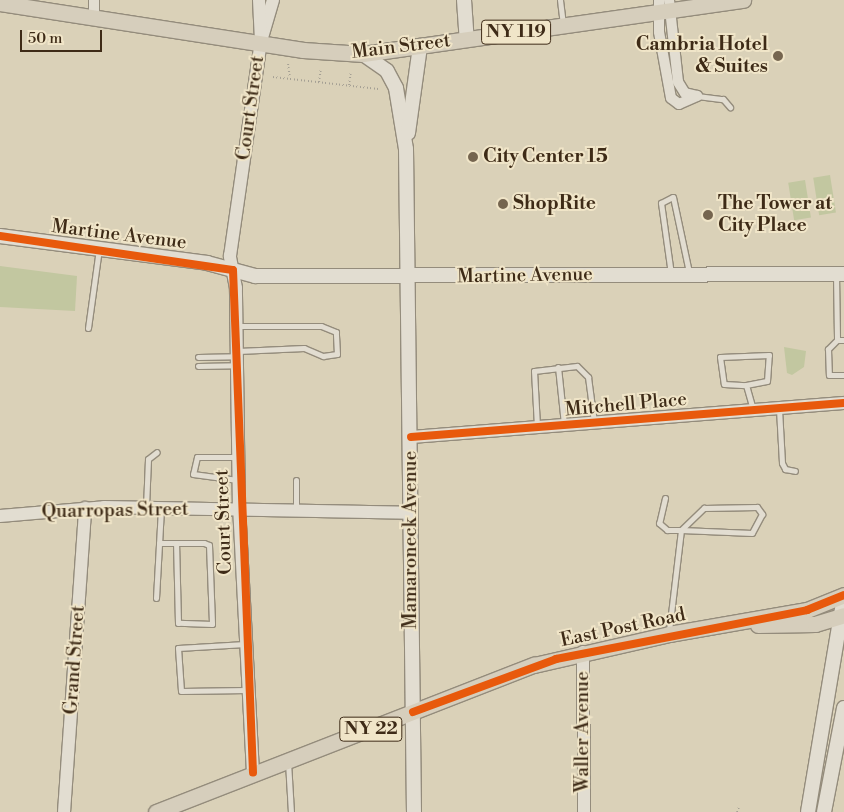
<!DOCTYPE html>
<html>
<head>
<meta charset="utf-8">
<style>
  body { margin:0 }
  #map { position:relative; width:844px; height:812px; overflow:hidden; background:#dad1b8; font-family:"Libre Bodoni",serif }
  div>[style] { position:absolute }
  .green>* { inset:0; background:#c2c7a0; transform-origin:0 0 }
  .path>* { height:2px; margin-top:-1px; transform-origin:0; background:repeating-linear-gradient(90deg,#a5a094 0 1px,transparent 0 3.5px) }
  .roads { filter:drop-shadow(1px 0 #948c7c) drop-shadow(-1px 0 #948c7c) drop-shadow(0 1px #948c7c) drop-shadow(0 -1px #948c7c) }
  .service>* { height:5px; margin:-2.5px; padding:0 2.5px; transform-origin:2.5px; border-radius:2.5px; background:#e2ddd1 }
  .minor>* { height:10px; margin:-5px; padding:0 5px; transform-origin:5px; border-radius:5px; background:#e2ddd1 }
  .tertiary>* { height:12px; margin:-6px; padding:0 6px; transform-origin:6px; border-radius:6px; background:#e2ddd1 }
  .secondary>* { height:14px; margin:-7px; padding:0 7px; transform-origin:7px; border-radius:7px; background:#e2ddd1 }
  .primary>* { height:15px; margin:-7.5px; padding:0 7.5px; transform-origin:7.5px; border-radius:7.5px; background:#d6cebc }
  .cycleway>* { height:8px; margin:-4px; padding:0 4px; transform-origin:4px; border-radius:4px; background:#e8590c }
  .dots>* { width:14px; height:14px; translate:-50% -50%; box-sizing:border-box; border:2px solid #f0e5c8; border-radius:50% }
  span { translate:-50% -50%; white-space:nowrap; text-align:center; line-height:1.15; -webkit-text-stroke:4px #f0e5c8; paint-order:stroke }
  .shield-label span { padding:1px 4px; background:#f0e5c8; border:1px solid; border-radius:4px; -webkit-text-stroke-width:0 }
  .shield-label { font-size:18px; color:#3e2b17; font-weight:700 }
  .poi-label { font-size:19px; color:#3e2b17; font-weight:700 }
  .right { translate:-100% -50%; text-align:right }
  .left { translate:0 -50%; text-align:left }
  .street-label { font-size:19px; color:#3e2b17 }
  .scale { position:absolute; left:20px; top:30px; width:82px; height:22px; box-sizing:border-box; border:2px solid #3e2b17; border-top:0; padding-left:6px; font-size:15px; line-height:18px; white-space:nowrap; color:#3e2b17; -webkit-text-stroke:4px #f0e5c8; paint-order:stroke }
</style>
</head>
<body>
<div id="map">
  <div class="green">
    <i style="left:830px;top:175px;width:38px;height:17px;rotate:81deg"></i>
    <i style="left:805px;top:180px;width:38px;height:17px;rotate:81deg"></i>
    <i style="clip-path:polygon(0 266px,77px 276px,75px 311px,0 307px)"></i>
    <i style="clip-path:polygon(784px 347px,806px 351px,804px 367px,792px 375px,787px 373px)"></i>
  </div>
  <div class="path">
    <i style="left:288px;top:64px;width:14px;rotate:82deg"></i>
    <i style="left:273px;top:77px;width:106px;rotate:6.5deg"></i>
    <i style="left:319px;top:82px;width:14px;rotate:-82deg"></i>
    <i style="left:349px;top:85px;width:14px;rotate:-82deg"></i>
    <i style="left:737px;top:812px;width:5px;rotate:-68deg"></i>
  </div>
  <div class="roads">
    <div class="service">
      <i style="left:560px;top:0;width:23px;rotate:83deg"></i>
      <i style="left:697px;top:96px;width:26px;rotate:7deg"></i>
      <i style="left:723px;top:99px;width:11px;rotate:49deg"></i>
      <i style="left:671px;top:274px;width:72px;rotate:-98deg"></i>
      <i style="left:661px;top:203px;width:13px;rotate:-27deg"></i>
      <i style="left:673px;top:197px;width:77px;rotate:78deg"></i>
      <i style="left:836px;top:274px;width:66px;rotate:89.1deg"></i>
      <i style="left:837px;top:340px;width:7px"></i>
      <i style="left:88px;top:328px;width:80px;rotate:-82.1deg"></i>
      <i style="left:837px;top:340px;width:13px;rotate:135deg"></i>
      <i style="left:828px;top:349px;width:26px;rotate:88deg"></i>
      <i style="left:829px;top:375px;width:15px"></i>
      <i style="left:238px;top:351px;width:66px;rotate:-2.6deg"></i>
      <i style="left:304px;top:348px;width:21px;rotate:23deg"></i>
      <i style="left:323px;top:356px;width:14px;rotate:-8deg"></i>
      <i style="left:337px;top:354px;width:22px;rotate:-93deg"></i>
      <i style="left:336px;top:332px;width:16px;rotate:-158deg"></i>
      <i style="left:321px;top:326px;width:83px;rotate:180deg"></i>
      <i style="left:198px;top:357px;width:39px;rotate:-1deg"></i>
      <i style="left:198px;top:366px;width:39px;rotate:-1deg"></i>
      <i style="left:558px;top:367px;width:57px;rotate:84deg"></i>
      <i style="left:746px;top:385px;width:21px;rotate:-11deg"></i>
      <i style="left:767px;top:381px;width:26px;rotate:-86deg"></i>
      <i style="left:769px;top:355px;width:49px;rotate:177.7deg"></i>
      <i style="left:720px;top:357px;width:27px;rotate:82deg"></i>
      <i style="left:724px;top:384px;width:22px;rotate:3deg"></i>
      <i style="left:746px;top:385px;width:26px;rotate:74deg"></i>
      <i style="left:779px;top:409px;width:54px;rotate:86.8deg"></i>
      <i style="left:782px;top:463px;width:7px;rotate:63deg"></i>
      <i style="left:785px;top:469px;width:10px;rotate:11deg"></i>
      <i style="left:537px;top:426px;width:55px;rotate:-93.1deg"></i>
      <i style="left:534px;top:371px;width:43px;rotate:-6.6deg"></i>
      <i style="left:577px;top:366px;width:16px;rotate:45deg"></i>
      <i style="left:588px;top:377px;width:45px;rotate:82.4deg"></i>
      <i style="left:237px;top:457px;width:40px;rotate:180deg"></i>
      <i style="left:197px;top:457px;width:17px;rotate:103deg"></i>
      <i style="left:193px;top:474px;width:45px;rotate:7.6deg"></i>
      <i style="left:296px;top:480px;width:30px;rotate:90deg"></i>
      <i style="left:665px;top:498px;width:26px;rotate:103deg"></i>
      <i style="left:659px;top:523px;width:11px;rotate:41deg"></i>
      <i style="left:667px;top:530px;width:14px"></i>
      <i style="left:681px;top:530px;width:102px;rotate:96.8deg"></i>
      <i style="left:146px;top:507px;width:48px;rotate:-87.6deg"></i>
      <i style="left:148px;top:459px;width:11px;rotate:-38deg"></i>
      <i style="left:757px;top:507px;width:9px;rotate:54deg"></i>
      <i style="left:762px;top:514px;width:21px;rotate:118deg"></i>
      <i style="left:752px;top:533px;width:71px;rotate:-177.6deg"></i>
      <i style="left:681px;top:530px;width:32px;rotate:-44deg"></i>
      <i style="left:704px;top:508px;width:53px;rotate:-1.1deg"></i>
      <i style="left:159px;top:543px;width:45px"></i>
      <i style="left:204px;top:543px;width:5px;rotate:22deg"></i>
      <i style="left:209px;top:545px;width:79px;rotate:87.8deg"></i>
      <i style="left:212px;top:624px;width:34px;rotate:-178deg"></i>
      <i style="left:178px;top:623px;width:80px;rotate:-91.4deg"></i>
      <i style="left:156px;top:598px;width:90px;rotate:-86.8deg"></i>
      <i style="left:245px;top:644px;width:67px;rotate:176.6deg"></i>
      <i style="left:178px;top:648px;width:43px;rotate:86deg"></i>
      <i style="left:181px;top:691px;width:66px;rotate:-0.9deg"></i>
      <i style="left:288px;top:762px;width:50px;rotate:86.6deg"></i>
    </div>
    <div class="minor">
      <i style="left:659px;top:0;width:32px;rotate:90deg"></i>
      <i style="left:659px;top:32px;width:67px;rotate:79.7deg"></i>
      <i style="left:671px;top:98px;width:10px;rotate:37deg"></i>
      <i style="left:679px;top:104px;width:20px;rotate:-24deg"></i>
      <i style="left:669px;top:0;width:82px;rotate:83.7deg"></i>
      <i style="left:678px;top:82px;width:13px;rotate:58deg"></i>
      <i style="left:685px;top:93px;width:12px;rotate:14deg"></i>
      <i style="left:94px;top:19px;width:19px;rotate:-90deg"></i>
    </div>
    <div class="tertiary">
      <i style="left:261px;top:41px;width:43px;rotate:-73.7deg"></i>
      <i style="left:411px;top:437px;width:434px;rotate:-4.5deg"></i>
      <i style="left:0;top:516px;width:104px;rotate:-4.9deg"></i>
      <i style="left:104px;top:507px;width:305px;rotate:1.1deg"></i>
      <i style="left:583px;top:652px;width:160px;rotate:89.6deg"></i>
      <i style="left:253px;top:773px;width:263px;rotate:-93deg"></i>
      <i style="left:239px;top:510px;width:222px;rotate:-90.8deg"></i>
      <i style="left:236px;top:288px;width:33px;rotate:-101deg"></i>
      <i style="left:230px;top:256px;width:217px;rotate:-81.8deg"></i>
      <i style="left:261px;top:41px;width:41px;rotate:-92.8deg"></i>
      <i style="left:64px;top:812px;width:305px;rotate:-86deg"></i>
    </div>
    <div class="secondary">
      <i style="left:464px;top:0;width:39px;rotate:86deg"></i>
      <i style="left:363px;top:54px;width:29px;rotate:35deg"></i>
      <i style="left:387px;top:71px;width:19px;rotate:62deg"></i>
      <i style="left:396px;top:88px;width:62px;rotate:80.7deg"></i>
      <i style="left:406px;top:149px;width:663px;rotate:89.31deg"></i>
      <i style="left:408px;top:133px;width:88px;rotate:-82.1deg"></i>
      <i style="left:0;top:236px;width:209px;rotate:7.4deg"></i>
      <i style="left:207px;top:263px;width:50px;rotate:15.2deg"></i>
      <i style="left:255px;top:276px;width:589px;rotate:-0.19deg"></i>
      <i style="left:808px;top:812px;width:218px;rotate:-80.5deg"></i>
      <i style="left:824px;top:812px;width:106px;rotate:-79.1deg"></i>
    </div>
    <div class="primary">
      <i style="left:0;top:3px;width:307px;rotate:8.8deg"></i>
      <i style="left:303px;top:50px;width:60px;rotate:3.8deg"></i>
      <i style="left:363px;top:54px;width:384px;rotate:-8.1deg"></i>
      <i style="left:758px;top:625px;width:57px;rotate:-1deg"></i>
      <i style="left:815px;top:624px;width:30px;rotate:-17deg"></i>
      <i style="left:156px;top:812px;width:406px;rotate:-21.3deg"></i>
      <i style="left:534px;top:665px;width:139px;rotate:-12.9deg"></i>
      <i style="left:669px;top:634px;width:140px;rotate:-9.9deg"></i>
      <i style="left:807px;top:610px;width:40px;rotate:-22deg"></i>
    </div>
  </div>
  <div class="cycleway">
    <i style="left:0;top:236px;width:235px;rotate:8.3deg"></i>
    <i style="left:233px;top:270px;width:503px;rotate:87.72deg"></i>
    <i style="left:411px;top:437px;width:434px;rotate:-4.5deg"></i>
    <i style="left:413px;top:712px;width:153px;rotate:-20.3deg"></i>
    <i style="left:556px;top:659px;width:256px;rotate:-11deg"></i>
    <i style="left:807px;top:610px;width:40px;rotate:-22deg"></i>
  </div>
  <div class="dots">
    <i style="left:778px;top:56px;background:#75654f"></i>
    <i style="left:473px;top:157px;background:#75654f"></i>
    <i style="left:503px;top:204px;background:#75654f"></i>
    <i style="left:708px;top:215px;background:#75654f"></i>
  </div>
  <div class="shield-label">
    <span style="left:516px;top:32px">NY 119</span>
    <span style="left:371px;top:729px">NY 22</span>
  </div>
  <div class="poi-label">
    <span class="right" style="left:768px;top:56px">Cambria Hotel<br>&amp; Suites</span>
    <span class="left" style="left:483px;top:157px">City Center 15</span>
    <span class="left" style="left:513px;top:204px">ShopRite</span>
    <span class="left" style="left:718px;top:215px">The Tower at<br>City Place</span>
  </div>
  <div class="street-label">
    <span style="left:401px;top:47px;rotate:-7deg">Main Street</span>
    <span style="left:251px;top:108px;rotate:-82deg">Court Street</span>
    <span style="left:119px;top:235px;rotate:7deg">Martine Avenue</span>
    <span style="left:525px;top:276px;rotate:-1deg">Martine Avenue</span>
    <span style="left:626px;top:405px;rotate:-5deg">Mitchell Place</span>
    <span style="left:115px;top:511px;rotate:-1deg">Quarropas Street</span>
    <span style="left:224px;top:522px;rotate:-92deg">Court Street</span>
    <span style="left:411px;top:540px;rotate:-90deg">Mamaroneck Avenue</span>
    <span style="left:623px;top:628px;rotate:-12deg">East Post Road</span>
    <span style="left:75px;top:660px;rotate:-86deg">Grand Street</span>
    <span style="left:583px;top:732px;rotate:-90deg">Waller Avenue</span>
  </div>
  <div class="scale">50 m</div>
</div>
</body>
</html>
